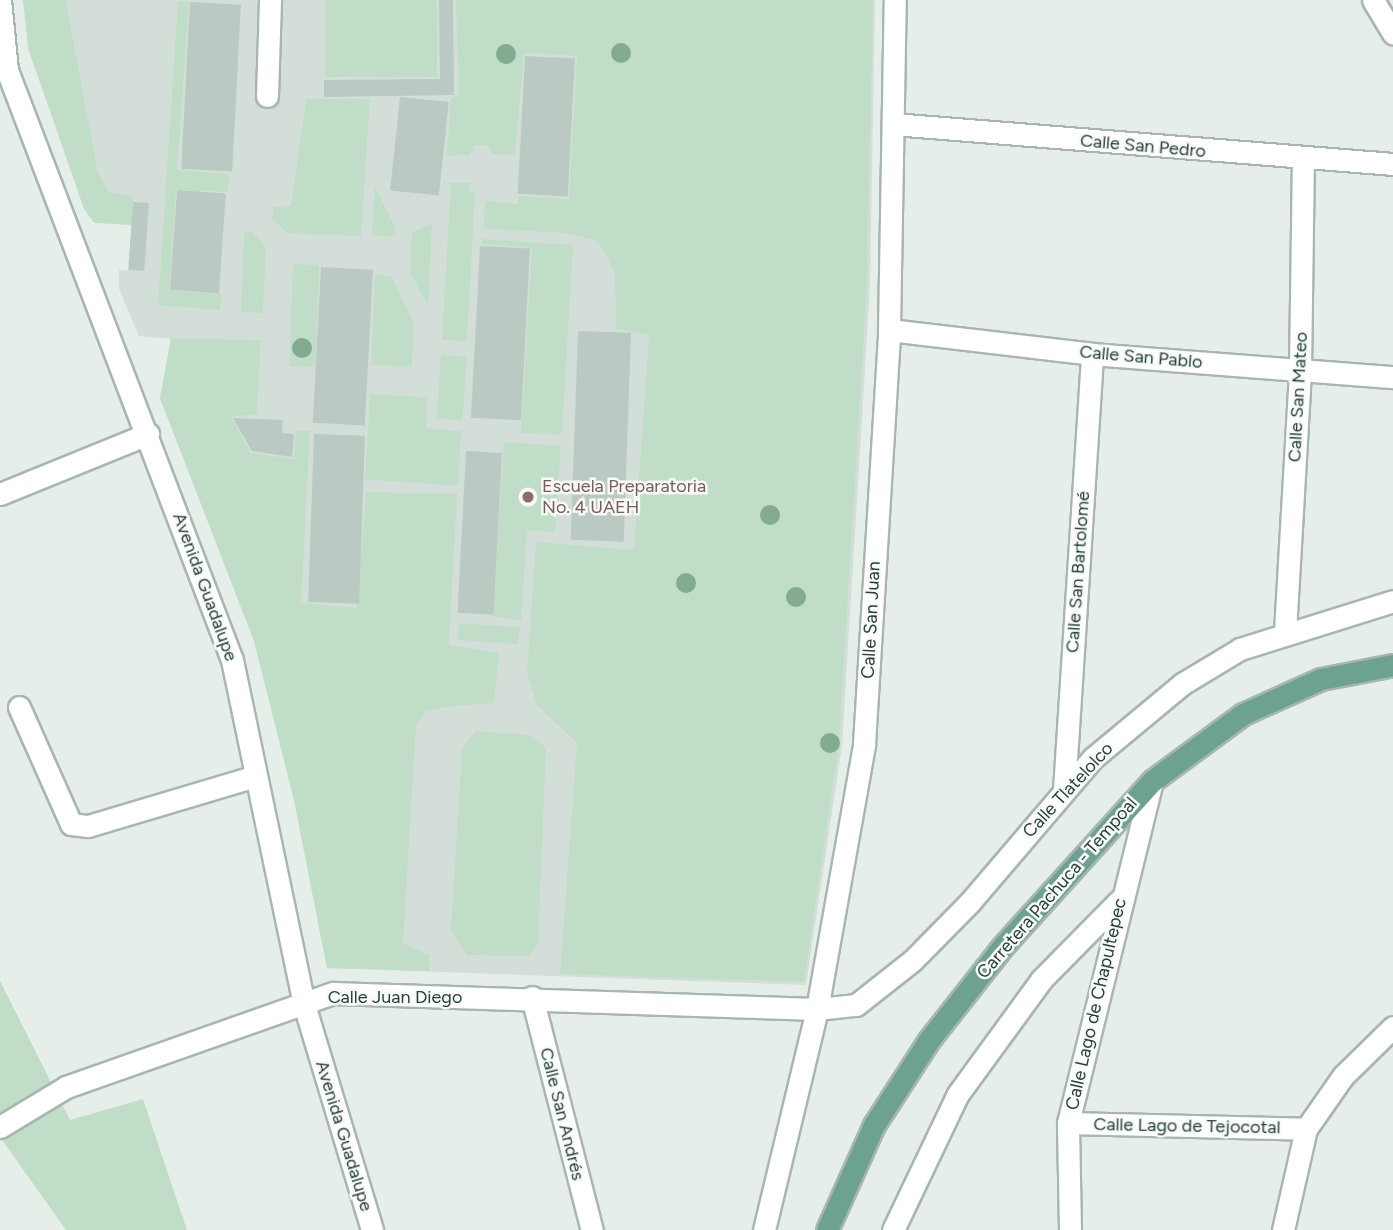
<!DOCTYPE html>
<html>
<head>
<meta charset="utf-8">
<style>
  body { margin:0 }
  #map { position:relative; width:1393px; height:1230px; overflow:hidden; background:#e6eeea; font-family:Figtree,sans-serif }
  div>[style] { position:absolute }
  .built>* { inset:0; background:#d4ded9 }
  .green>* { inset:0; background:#c0dec7; transform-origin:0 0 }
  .building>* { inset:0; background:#bbc9c3; transform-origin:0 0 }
  .roads { filter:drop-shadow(2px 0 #a8b6b1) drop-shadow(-2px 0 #a8b6b1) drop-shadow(0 2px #a8b6b1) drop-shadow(0 -2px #a8b6b1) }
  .minor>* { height:21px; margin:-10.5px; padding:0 10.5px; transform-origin:10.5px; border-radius:10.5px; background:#fff }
  .major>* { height:21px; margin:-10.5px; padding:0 10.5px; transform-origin:10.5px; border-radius:10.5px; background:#6da192 }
  .trees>* { width:20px; height:20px; margin:-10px; border-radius:50%; background:#82ab91 }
  .dots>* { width:19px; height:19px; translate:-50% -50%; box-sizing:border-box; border:4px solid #f7faf8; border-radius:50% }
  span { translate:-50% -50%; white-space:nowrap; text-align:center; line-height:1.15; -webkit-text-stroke:5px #f7faf8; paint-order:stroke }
  .street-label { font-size:18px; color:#254038 }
  .education-label { font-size:18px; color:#785e54 }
  .left { translate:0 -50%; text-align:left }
</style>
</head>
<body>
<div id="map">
  <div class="built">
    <i style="clip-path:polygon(66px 0,875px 0,870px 286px,842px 746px,806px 985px,327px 968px,294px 800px,254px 641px,160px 398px,171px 339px,139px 336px,119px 289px,119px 270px,129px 270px,133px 198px,109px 192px,98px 172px)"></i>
  </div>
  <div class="green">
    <i style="clip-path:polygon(23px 0,66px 0,98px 172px,109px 192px,133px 197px,132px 225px,94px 223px,84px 209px,28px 48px)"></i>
    <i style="left:325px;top:0;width:112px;height:22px"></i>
    <i style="clip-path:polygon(456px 0,873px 0,867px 286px,839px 745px,804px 982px,560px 974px,577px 743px,537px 705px,527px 674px,536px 542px,634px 550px,649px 335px,616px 329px,615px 273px,598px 241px,567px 233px,484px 229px,485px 201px,517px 204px,519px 196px,569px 199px,577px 56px,524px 53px,515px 155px,492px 154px,489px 146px,475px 145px,469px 155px,447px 156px,451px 98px,459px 95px)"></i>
    <i style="clip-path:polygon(178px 1px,189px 2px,177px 170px,229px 174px,228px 192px,176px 190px,169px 290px,221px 294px,220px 310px,158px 305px)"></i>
    <i style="left:437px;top:21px;width:56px;height:112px;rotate:90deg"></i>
    <i style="clip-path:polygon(306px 99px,370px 99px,361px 236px,288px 233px,272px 219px,274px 207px,291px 206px)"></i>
    <i style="clip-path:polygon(451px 183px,469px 183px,469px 192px,475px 192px,467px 341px,442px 340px)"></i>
    <i style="clip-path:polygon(375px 187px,396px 229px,394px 237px,372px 235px)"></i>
    <i style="clip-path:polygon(432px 224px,428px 306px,410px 273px,412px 232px)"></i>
    <i style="clip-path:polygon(244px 232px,253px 232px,266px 248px,263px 313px,241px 312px)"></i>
    <i style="clip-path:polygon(482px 239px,573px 245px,562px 434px,521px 433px,532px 248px,483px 244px)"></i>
    <i style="left:293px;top:264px;width:26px;height:102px;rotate:2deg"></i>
    <i style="clip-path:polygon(375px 275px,391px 276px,414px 324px,412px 367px,371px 365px)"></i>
    <i style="clip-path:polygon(171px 338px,261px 340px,257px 414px,231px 417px,251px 453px,294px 459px,296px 431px,310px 431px,301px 603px,357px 608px,366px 492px,457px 494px,449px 645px,499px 653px,494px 703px,445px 707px,426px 712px,416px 725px,403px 943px,429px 955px,430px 971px,327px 968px,294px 800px,254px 641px,160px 398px)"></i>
    <i style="left:441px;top:355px;width:26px;height:64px;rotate:4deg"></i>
    <i style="clip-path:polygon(370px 394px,427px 397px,426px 428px,461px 431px,458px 486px,365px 479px)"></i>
    <i style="clip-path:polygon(504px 442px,561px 446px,555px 532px,527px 530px,521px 621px,493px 616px)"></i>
    <i style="left:459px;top:623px;width:61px;height:17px;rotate:4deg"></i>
    <i style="clip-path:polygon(476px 731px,531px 735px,546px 748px,538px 943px,528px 956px,467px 955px,451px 931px,462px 747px)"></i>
    <i style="clip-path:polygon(0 981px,70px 1120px,143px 1099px,187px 1230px,66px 1230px,0 1137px)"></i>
  </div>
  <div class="building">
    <i style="clip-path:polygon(439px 0,453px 0,454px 95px,324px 97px,324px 80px,440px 79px)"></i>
    <i style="left:190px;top:2px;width:51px;height:167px;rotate:3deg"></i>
    <i style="left:525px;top:56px;width:50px;height:138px;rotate:3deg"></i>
    <i style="left:400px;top:97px;width:49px;height:94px;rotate:6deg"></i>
    <i style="left:177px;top:190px;width:49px;height:100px;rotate:4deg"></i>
    <i style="left:133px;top:202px;width:16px;height:68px;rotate:4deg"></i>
    <i style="left:480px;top:246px;width:50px;height:172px;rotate:3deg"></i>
    <i style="left:321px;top:267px;width:52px;height:156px;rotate:3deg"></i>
    <i style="left:578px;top:331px;width:53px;height:209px;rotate:2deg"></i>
    <i style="clip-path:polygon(233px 418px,283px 420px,282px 433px,294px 434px,292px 457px,252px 451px)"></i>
    <i style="left:314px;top:434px;width:51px;height:168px;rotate:2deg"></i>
    <i style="left:466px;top:451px;width:36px;height:162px;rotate:3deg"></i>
  </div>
  <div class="roads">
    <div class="minor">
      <i style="left:0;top:0;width:70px;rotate:84.3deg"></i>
      <i style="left:7px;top:70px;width:631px;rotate:69.13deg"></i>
      <i style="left:232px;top:660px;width:348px;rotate:78.2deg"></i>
      <i style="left:303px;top:1001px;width:239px;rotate:73.2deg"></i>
      <i style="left:1373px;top:0;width:39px;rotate:59deg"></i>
      <i style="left:267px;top:96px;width:96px;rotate:-88.2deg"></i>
      <i style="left:893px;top:124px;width:502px;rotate:4.57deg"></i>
      <i style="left:889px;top:330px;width:204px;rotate:6.7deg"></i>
      <i style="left:1092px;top:354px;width:302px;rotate:4.4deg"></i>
      <i style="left:0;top:494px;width:160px;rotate:-22.1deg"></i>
      <i style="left:1285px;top:632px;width:263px;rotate:-86.7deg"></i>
      <i style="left:1300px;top:369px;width:209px;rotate:-89.2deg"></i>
      <i style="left:19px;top:707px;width:128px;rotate:66deg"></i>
      <i style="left:71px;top:824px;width:17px;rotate:7deg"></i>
      <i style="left:88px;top:826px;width:175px;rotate:-16.6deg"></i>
      <i style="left:1064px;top:790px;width:437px;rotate:-86.3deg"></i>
      <i style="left:532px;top:997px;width:241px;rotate:75.6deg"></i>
      <i style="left:1068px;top:1123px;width:238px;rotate:1.4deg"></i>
      <i style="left:0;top:1127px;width:77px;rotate:-31.2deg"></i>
      <i style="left:66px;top:1087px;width:283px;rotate:-19.4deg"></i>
      <i style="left:333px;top:993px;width:484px;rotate:1.9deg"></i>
      <i style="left:817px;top:1009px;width:39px;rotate:-6deg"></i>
      <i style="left:856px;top:1005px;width:71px;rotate:-38.2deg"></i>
      <i style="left:912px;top:961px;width:83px;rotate:-45.5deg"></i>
      <i style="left:970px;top:902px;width:189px;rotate:-49.5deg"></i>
      <i style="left:1093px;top:758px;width:116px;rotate:-39.7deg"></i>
      <i style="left:1182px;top:684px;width:68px;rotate:-31.1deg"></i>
      <i style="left:1240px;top:649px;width:160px;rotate:-17.4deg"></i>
      <i style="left:764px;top:1230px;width:227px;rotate:-76.5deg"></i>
      <i style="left:817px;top:1009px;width:269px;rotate:-79.9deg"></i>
      <i style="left:864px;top:744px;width:415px;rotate:-86.5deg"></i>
      <i style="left:889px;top:330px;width:330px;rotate:-89deg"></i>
      <i style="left:893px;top:1230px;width:151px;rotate:-64.5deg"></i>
      <i style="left:958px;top:1094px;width:142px;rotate:-53.9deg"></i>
      <i style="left:1042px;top:979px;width:110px;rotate:-45.4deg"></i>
      <i style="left:1070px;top:1230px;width:107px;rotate:-91.1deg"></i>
      <i style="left:1068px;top:1123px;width:352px;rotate:-76.2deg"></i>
      <i style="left:1283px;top:1230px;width:104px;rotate:-77.2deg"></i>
      <i style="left:1306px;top:1129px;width:65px;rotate:-55.1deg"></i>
      <i style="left:1343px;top:1076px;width:70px;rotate:-44.4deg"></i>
    </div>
    <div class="major">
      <i style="left:827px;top:1230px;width:115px;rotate:-65.9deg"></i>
      <i style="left:874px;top:1125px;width:101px;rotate:-57.1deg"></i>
      <i style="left:929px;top:1040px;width:120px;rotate:-51.8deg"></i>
      <i style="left:1003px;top:946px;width:222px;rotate:-47.9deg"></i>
      <i style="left:1152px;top:781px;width:113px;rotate:-36.4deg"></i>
      <i style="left:1243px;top:714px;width:85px;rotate:-24.2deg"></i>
      <i style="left:1321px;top:679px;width:73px;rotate:-11deg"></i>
    </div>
  </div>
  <div class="trees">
    <i style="left:621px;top:53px"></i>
    <i style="left:506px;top:54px"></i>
    <i style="left:302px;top:348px"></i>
    <i style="left:770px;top:515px"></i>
    <i style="left:686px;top:583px"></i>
    <i style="left:796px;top:597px"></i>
    <i style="left:830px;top:743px"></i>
  </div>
  <div class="dots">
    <i style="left:528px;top:497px;background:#8d6e63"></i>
  </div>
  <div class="street-label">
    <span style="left:1143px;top:146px;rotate:5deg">Calle San Pedro</span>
    <span style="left:1141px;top:357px;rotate:5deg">Calle San Pablo</span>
    <span style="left:1298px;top:397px;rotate:-87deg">Calle San Mateo</span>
    <span style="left:1078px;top:572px;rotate:-86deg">Calle San Bartolomé</span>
    <span style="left:205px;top:587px;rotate:70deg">Avenida Guadalupe</span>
    <span style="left:871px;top:620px;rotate:-87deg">Calle San Juan</span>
    <span style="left:1068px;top:790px;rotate:-47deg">Calle Tlatelolco</span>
    <span style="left:1057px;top:888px;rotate:-49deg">Carretera Pachuca - Tempoal</span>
    <span style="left:395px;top:997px">Calle Juan Diego</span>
    <span style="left:1096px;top:1004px;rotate:-77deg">Calle Lago de Chapultepec</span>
    <span style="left:562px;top:1114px;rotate:76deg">Calle San Andrés</span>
    <span style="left:1187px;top:1126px;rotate:1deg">Calle Lago de Tejocotal</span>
    <span style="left:344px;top:1136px;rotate:73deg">Avenida Guadalupe</span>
  </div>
  <div class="education-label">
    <span class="left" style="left:542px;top:497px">Escuela Preparatoria<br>No. 4 UAEH</span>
  </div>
</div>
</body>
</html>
